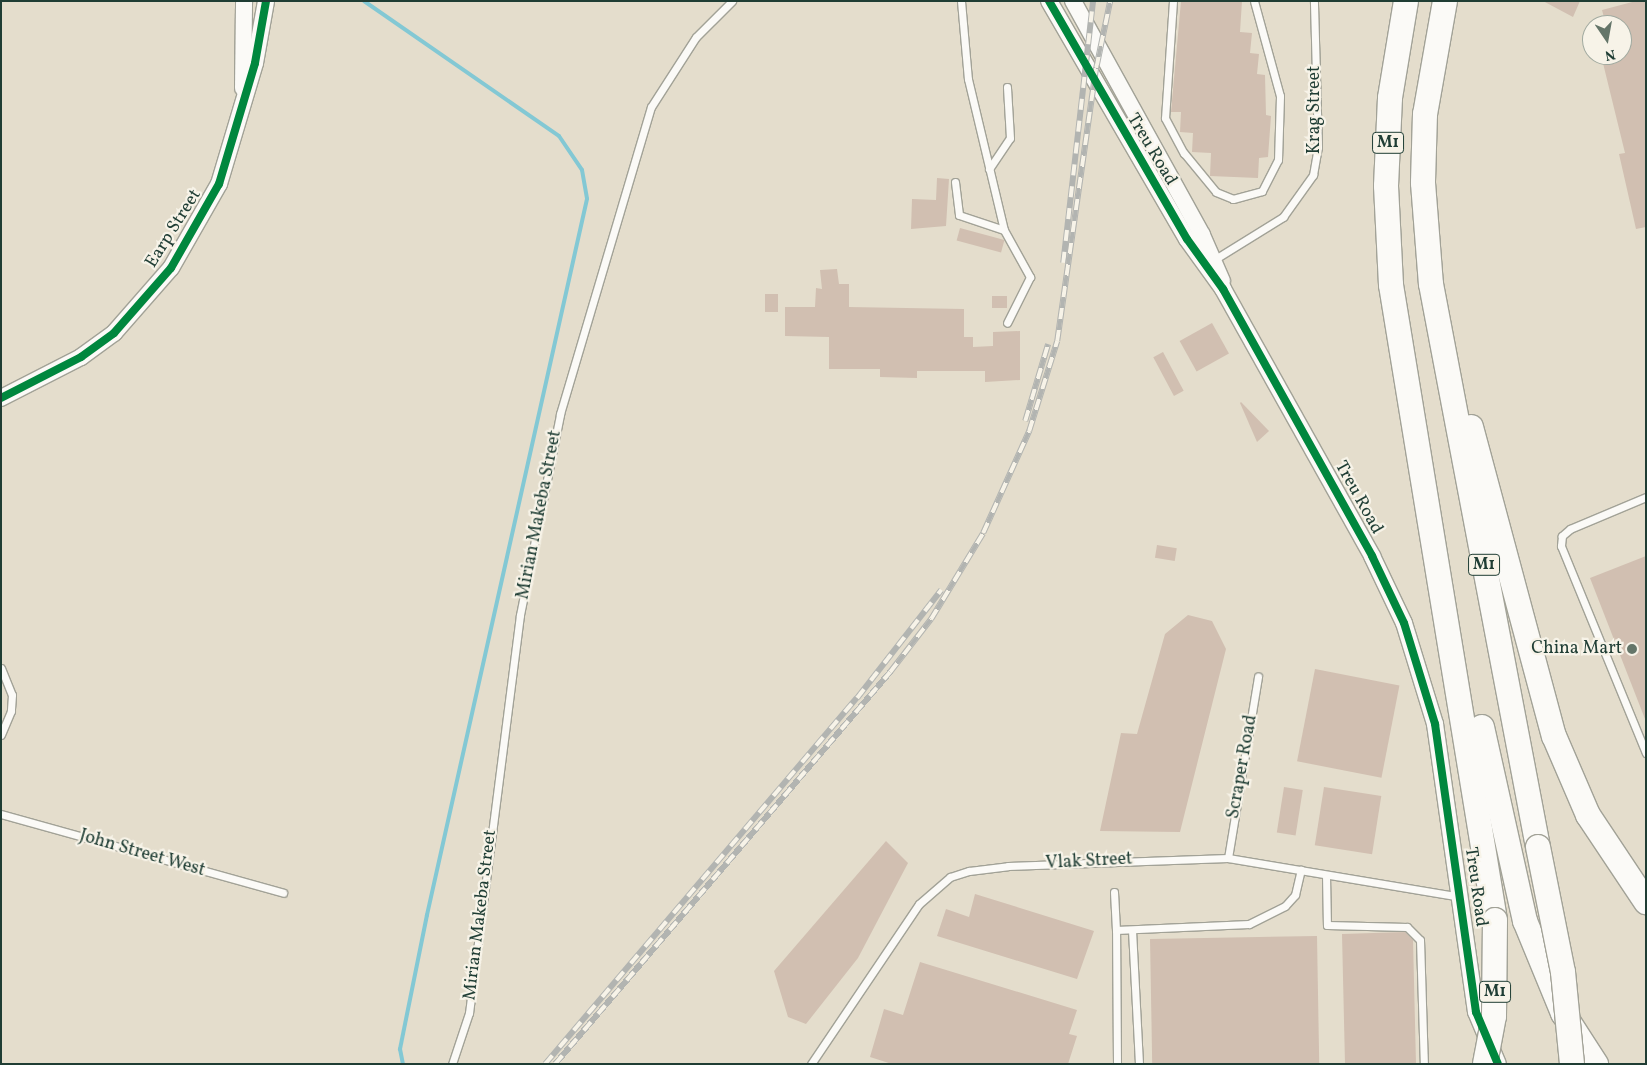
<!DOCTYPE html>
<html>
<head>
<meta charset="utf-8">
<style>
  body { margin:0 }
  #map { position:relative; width:1647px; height:1065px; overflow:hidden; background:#e4ddcc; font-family:Vollkorn,serif }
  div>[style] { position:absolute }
  .stream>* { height:4px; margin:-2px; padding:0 2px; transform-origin:2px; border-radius:2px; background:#83c8d4 }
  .building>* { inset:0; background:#d1bfb1; transform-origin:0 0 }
  .roads { filter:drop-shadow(1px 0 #a2a297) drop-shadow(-1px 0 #a2a297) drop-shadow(0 1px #a2a297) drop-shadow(0 -1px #a2a297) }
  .service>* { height:7px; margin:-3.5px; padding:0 3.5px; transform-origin:3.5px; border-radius:3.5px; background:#fbfaf7 }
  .tertiary>* { height:16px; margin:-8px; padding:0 8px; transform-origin:8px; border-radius:8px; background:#fbfaf7 }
  .motorway>* { height:24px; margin:-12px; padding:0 12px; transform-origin:12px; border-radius:12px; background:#fbfaf7 }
  .rail>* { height:5.5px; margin-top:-2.75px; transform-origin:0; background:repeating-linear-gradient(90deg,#f7f3e8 0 11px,#b2b4b1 0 22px); box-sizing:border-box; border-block:1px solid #b2b4b1 }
  .bridges { filter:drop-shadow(1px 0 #a2a297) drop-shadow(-1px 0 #a2a297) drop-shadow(0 1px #a2a297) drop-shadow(0 -1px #a2a297) }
  .motorway-bridge>* { height:24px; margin:-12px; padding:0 12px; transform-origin:12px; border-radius:12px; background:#fbfaf7 }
  .cycleway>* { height:8px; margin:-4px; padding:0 4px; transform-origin:4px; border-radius:4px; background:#00873e }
  .dots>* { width:14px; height:14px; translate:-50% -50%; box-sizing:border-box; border:2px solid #f7f3e8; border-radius:50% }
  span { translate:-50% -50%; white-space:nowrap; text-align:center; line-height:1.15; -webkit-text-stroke:4.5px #f7f3e8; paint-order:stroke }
  .shield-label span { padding:1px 4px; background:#f7f3e8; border:1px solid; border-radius:4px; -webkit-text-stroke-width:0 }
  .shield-label { font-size:16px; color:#1f3d34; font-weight:700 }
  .street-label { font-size:18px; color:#1f3d34 }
  .poi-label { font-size:18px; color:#1f3d34 }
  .right { translate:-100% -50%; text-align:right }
  .frame { position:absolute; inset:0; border:2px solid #1f3d34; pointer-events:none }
  .north { position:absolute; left:1582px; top:15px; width:50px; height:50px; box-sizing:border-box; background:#f7f3e8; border:1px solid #a1aaa0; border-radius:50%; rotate:168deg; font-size:14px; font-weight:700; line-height:20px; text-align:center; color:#1f3d34 }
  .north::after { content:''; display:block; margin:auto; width:18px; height:22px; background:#647569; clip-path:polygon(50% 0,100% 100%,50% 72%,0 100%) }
</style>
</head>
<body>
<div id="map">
  <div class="stream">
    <i style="left:364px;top:1px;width:237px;rotate:34.7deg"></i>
    <i style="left:559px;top:136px;width:41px;rotate:55.9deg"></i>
    <i style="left:582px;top:170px;width:29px;rotate:80deg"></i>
    <i style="left:587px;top:199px;width:734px;rotate:102.6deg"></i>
    <i style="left:427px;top:915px;width:137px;rotate:101.4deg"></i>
    <i style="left:400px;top:1049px;width:15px;rotate:79deg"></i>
  </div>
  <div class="building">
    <i style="clip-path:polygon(1181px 1px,1242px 1px,1240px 32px,1252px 33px,1250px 53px,1259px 54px,1257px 74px,1265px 75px,1266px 115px,1271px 116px,1268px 157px,1259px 158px,1258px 178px,1210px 176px,1211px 153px,1192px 152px,1193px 133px,1180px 132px,1181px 112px,1171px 112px)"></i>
    <i style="clip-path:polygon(1543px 1px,1580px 1px,1573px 17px)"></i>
    <i style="clip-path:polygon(1636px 1px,1646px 1px,1646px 227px,1636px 229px,1619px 154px,1625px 153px,1601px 55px,1622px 55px,1622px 25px,1606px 25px,1602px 10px)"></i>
    <i style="clip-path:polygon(937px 178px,949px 179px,946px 226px,911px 229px,912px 199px,936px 200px)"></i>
    <i style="left:960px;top:228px;width:46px;height:13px;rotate:15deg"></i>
    <i style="clip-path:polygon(837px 269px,839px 284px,849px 284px,849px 307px,964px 309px,964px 337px,973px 337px,973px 347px,993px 346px,993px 332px,1020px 331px,1020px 380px,985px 382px,985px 371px,917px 371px,917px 378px,880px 377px,880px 369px,829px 369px,829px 337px,785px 336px,785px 307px,815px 307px,816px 288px,822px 289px,820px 270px)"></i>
    <i style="left:765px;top:294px;width:13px;height:18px"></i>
    <i style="left:992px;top:296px;width:15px;height:12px"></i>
    <i style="left:1212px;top:323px;width:35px;height:37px;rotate:61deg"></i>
    <i style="left:1163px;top:352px;width:44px;height:11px;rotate:62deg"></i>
    <i style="clip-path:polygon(1241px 402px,1269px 431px,1257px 442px,1240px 403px)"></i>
    <i style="left:1157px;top:545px;width:20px;height:13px;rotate:9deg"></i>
    <i style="clip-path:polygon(1646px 556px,1646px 718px,1645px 719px,1590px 578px)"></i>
    <i style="clip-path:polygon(1188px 615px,1212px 621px,1226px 649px,1180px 832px,1100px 831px,1121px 733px,1137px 734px,1165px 634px)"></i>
    <i style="left:1315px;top:669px;width:86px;height:94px;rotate:11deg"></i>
    <i style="left:1284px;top:787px;width:19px;height:46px;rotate:9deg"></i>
    <i style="left:1324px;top:787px;width:58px;height:59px;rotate:9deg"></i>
    <i style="clip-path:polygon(886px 841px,908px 863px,858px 958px,806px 1024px,788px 1017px,774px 971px)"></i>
    <i style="clip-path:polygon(975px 894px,1094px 931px,1077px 979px,937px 936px,946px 909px,969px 917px)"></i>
    <i style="clip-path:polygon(1405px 932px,1413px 940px,1416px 1064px,1345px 1064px,1342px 934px)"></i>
    <i style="left:1317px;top:936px;width:128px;height:167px;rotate:89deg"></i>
    <i style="clip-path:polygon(920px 962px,1077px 1010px,1069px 1034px,1077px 1036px,1068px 1064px,892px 1064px,870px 1057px,884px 1009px,903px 1015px)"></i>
  </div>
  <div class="roads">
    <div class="service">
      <i style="left:961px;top:1px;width:78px;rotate:84.9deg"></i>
      <i style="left:968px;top:79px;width:155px;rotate:76.6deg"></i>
      <i style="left:1004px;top:230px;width:54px;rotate:61deg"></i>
      <i style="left:1030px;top:277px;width:51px;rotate:116.6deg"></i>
      <i style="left:1173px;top:1px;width:117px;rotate:93.9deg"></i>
      <i style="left:1165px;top:118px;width:40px;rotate:62deg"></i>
      <i style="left:1184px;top:153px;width:50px;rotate:50.6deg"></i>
      <i style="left:1216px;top:192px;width:18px;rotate:22deg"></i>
      <i style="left:1233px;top:199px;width:30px;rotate:-15deg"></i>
      <i style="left:1262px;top:191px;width:35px;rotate:-63deg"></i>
      <i style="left:1278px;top:160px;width:64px;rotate:-88.2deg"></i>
      <i style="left:1280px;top:96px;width:98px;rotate:-105.3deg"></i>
      <i style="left:989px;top:169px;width:37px;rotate:-56deg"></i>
      <i style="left:1010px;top:138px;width:51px;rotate:-93.4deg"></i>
      <i style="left:955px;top:182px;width:33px;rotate:83deg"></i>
      <i style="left:959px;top:215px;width:47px;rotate:18.4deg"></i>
      <i style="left:1212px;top:261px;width:84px;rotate:-31.8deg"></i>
      <i style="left:1283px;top:217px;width:52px;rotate:-54.5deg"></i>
      <i style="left:1313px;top:175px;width:28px;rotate:-80deg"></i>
      <i style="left:1318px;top:147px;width:146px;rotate:-91.6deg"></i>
      <i style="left:1646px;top:497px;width:82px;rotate:157.2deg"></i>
      <i style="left:1570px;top:529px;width:11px;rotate:139deg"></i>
      <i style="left:1562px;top:536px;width:10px;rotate:96deg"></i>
      <i style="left:1561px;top:546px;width:224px;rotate:67.7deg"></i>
      <i style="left:1px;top:668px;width:29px;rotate:68deg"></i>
      <i style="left:12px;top:695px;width:16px;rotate:94deg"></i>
      <i style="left:11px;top:711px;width:26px;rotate:113deg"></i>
      <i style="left:1px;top:814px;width:293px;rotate:15.6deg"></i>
      <i style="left:1228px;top:858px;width:184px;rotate:-80.6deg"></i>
      <i style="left:1326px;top:875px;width:50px;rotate:88.9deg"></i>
      <i style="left:1327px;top:925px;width:80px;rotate:1.4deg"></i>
      <i style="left:1407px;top:927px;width:18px;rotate:45deg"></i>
      <i style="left:1420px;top:940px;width:124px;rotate:88.2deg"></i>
      <i style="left:1114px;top:892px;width:38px;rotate:87deg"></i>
      <i style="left:1132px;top:930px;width:134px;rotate:87deg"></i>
      <i style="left:452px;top:1064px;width:54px;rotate:-71.6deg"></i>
      <i style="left:469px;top:1013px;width:401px;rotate:-82.7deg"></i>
      <i style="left:520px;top:615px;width:205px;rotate:-78.7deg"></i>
      <i style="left:560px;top:414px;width:320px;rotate:-73.5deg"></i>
      <i style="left:651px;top:107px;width:83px;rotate:-57.3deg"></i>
      <i style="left:696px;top:37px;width:51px;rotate:-45deg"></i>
      <i style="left:811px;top:1064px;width:193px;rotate:-56deg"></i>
      <i style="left:919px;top:904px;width:41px;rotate:-41.1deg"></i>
      <i style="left:950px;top:877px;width:20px;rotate:-18deg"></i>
      <i style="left:969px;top:871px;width:39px;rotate:-7deg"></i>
      <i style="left:1008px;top:866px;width:220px;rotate:-2.1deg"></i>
      <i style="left:1228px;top:858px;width:235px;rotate:9.5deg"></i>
      <i style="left:1117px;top:1064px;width:134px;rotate:-90.4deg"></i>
      <i style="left:1116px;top:930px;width:133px;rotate:-2.6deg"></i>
      <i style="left:1249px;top:924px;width:40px;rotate:-26.6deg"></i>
      <i style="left:1285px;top:906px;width:15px;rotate:-48deg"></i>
      <i style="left:1295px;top:895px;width:26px;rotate:-77deg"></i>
    </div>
    <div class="tertiary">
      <i style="left:1049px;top:1px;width:275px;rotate:59.9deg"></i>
      <i style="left:1187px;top:239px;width:62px;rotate:54.2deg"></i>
      <i style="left:1223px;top:289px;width:306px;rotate:60.8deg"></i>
      <i style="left:1372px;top:556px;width:74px;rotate:64.5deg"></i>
      <i style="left:1404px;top:623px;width:106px;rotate:72.9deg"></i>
      <i style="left:1435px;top:724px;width:291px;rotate:81.9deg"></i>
      <i style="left:1476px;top:1012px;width:56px;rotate:67.1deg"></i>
      <i style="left:1073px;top:1px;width:267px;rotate:61.1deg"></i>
      <i style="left:1202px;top:235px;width:50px;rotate:66.5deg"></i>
      <i style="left:243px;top:88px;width:87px;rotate:-89.3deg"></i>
      <i style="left:1px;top:398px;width:90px;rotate:-27.1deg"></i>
      <i style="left:81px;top:357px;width:41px;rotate:-36deg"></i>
      <i style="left:114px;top:333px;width:86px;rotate:-48.8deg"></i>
      <i style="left:171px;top:268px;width:97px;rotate:-60.3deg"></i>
      <i style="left:219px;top:184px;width:126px;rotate:-73.4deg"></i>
      <i style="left:255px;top:63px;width:63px;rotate:-79.9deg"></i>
    </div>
    <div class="motorway">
      <i style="left:1406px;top:1px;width:98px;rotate:99.4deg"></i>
      <i style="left:1390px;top:98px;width:88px;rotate:92.6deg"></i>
      <i style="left:1386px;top:186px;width:99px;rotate:87.1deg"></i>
      <i style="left:1391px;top:285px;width:643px;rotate:80.7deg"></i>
      <i style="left:1445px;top:1px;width:115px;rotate:100deg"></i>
      <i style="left:1425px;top:114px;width:69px;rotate:91.7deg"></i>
      <i style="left:1423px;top:183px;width:101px;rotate:85.5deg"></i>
      <i style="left:1431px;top:284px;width:573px;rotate:79.24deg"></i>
      <i style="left:1471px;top:427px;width:320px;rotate:75deg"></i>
      <i style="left:1554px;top:736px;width:86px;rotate:66.7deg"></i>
      <i style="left:1588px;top:815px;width:105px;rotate:56.3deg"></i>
      <i style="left:1482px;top:727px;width:199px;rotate:77.5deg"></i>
      <i style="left:1525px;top:921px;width:100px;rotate:67.6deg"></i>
      <i style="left:1563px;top:1013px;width:61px;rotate:57.1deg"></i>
    </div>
  </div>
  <div class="rail">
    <i style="left:1063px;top:263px;width:264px;rotate:-83.5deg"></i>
    <i style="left:1025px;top:421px;width:80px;rotate:-73.4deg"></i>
    <i style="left:545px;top:1064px;width:481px;rotate:-49.6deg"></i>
    <i style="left:857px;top:698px;width:137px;rotate:-52.1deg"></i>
    <i style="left:555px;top:1064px;width:516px;rotate:-49.48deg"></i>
    <i style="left:890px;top:672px;width:67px;rotate:-52.3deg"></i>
    <i style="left:931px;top:619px;width:100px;rotate:-58.8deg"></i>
    <i style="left:983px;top:533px;width:112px;rotate:-65.7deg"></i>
    <i style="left:1029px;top:431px;width:94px;rotate:-72.7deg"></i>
    <i style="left:1057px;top:341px;width:276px;rotate:-81.9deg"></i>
    <i style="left:1096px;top:68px;width:68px;rotate:-78.2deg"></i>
  </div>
  <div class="bridges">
    <div class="motorway-bridge">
      <i style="left:1538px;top:847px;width:127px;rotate:78.7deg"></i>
      <i style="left:1563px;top:972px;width:92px;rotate:84.4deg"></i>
      <i style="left:1485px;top:1064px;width:49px;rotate:-79.4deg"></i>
      <i style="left:1494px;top:1016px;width:96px;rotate:-89.4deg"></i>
    </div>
  </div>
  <div class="cycleway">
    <i style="left:1049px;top:1px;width:275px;rotate:59.9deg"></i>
    <i style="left:1187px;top:239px;width:62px;rotate:54.2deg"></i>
    <i style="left:1223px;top:289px;width:306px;rotate:60.8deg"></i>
    <i style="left:1372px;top:556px;width:74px;rotate:64.5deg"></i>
    <i style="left:1404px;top:623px;width:106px;rotate:72.9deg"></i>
    <i style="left:1435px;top:724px;width:291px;rotate:81.9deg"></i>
    <i style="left:1476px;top:1012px;width:56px;rotate:67.1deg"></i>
    <i style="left:1px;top:398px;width:90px;rotate:-27.1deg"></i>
    <i style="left:81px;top:357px;width:41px;rotate:-36deg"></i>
    <i style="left:114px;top:333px;width:86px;rotate:-48.8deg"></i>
    <i style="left:171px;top:268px;width:97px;rotate:-60.3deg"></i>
    <i style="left:219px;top:184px;width:126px;rotate:-73.4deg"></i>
    <i style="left:255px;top:63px;width:63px;rotate:-79.9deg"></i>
  </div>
  <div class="dots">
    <i style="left:1632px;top:649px;background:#647569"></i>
  </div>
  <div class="shield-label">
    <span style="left:1388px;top:143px">M1</span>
    <span style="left:1484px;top:565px">M1</span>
    <span style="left:1495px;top:992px">M1</span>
  </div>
  <div class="street-label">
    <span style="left:1315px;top:110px;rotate:-90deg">Krag Street</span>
    <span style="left:1151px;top:150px;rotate:59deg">Treu Road</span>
    <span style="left:174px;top:229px;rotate:-58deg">Earp Street</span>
    <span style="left:1358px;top:498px;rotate:61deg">Treu Road</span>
    <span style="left:540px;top:515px;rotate:-79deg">Mirian Makeba Street</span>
    <span style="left:1243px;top:767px;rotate:-80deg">Scraper Road</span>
    <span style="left:142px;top:854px;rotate:16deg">John Street West</span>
    <span style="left:1089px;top:862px;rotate:-3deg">Vlak Street</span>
    <span style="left:1475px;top:887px;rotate:82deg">Treu Road</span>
    <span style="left:481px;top:915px;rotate:-83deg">Mirian Makeba Street</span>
  </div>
  <div class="poi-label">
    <span class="right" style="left:1622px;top:649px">China Mart</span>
  </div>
  <div class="frame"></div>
  <div class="north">N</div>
</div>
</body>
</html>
